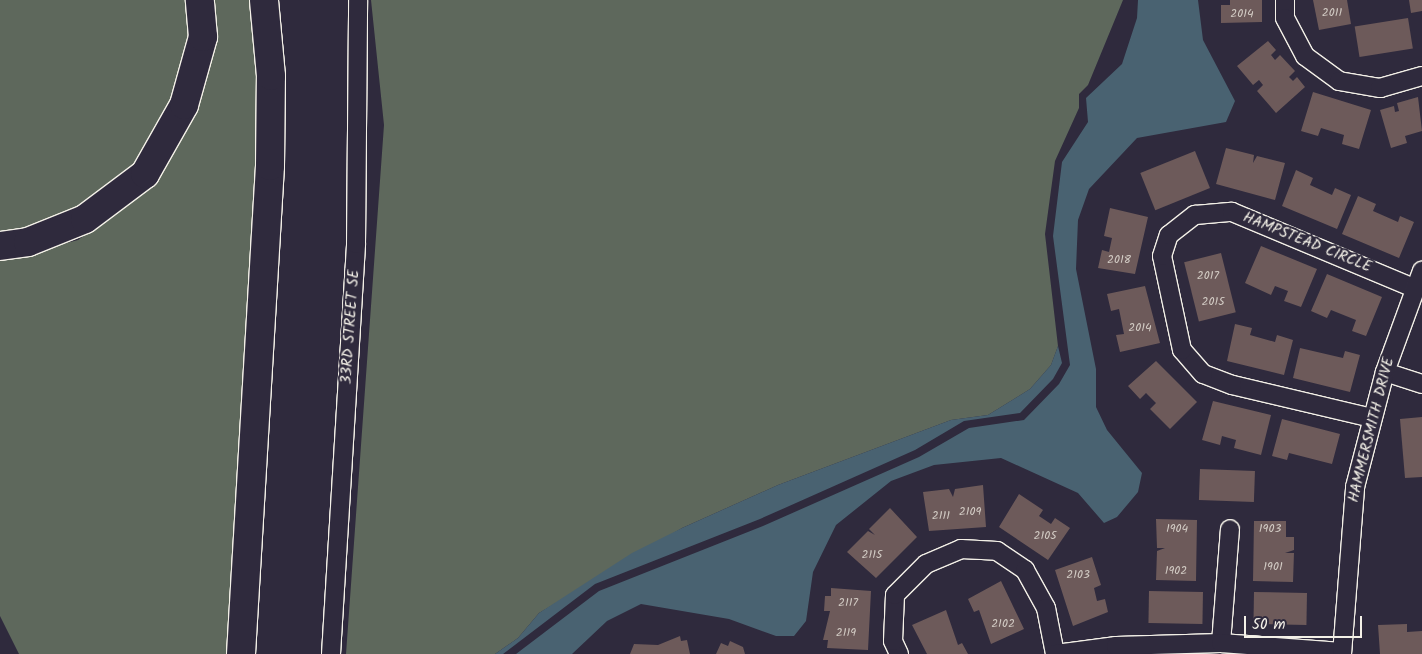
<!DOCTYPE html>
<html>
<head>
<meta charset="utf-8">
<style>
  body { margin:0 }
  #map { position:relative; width:1422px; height:654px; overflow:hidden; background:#2f2a3d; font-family:Kalam,sans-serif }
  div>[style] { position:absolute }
  .green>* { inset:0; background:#5e685c }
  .water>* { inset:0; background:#496271 }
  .building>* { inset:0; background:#6d5a5a; transform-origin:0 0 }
  .roads { filter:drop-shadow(1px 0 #f4f1e8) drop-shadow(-1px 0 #f4f1e8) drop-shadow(0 1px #f4f1e8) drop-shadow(0 -1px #f4f1e8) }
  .minor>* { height:18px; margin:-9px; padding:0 9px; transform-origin:9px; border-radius:9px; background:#2f2a3d }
  .motorway>* { height:28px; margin:-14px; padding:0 14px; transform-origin:14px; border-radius:14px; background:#2f2a3d }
  span { translate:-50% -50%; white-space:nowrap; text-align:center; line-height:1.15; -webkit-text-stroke:4px #2f2a3d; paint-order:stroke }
  .number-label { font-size:12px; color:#d2cbc4 }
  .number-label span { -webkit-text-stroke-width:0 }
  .street-label { font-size:15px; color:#f4f1e8 }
  .scale { position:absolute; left:1244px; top:616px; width:118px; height:22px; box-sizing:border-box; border:2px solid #f4f1e8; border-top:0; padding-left:6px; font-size:15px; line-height:18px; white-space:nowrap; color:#f4f1e8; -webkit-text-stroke:4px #2f2a3d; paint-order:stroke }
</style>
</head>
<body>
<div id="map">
  <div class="green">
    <i style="clip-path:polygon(0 0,187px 0,190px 22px,184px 71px,151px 146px,124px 179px,57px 223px,0 237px)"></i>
    <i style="clip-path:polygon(208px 0,256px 0,264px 112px,229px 654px,19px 654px,0 616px,0 260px,78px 240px,139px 196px)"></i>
    <i style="clip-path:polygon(371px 0,1123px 0,1088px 85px,1079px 94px,1079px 108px,1055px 161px,1045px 234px,1058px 346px,1051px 365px,1030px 389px,988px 415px,951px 420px,778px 485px,682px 528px,539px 613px,518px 638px,495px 654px,346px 654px,384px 125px)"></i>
  </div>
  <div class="water">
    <i style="clip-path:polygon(1138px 0,1198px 0,1203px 40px,1235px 101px,1226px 122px,1137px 138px,1089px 189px,1078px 220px,1076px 269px,1096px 369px,1096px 407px,1107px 430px,1142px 473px,1138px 492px,1117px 517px,1104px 523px,1078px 493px,1001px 458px,934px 465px,891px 481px,836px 525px,813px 572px,806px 621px,794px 636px,776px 636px,729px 619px,641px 604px,607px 621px,572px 654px,516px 654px,599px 591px,763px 526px,919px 457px,969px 428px,1024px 420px,1059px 384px,1070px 365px,1053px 236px,1062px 162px,1088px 122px,1086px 98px,1122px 64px,1137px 18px)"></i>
    <i style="clip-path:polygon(1058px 346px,1062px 363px,1053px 379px,1020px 413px,964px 421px,915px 450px,760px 519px,595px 584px,503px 654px,495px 654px,518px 638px,539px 613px,632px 553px,682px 528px,778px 485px,951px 420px,988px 415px,1030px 389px,1051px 365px)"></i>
  </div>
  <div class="building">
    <i style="clip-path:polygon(1230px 0,1262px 0,1262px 22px,1221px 23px,1221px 5px,1230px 5px)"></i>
    <i style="clip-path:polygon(1313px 0,1347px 0,1351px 24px,1319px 30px)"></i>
    <i style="clip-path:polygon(1409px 0,1422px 0,1422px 11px,1411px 13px)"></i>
    <i style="left:1408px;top:18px;width:31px;height:54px;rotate:81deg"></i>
    <i style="clip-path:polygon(1268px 41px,1276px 50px,1271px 55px,1275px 60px,1280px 55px,1295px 71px,1289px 77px,1293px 81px,1297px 77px,1305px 87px,1276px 113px,1257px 91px,1263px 85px,1259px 80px,1253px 85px,1237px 66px)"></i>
    <i style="clip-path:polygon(1313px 92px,1371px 110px,1359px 149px,1342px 144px,1344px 135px,1321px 128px,1318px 136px,1301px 131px)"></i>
    <i style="clip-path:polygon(1418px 97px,1422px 131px,1405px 136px,1407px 143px,1391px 148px,1380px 110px,1394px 106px,1395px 112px,1399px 111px,1397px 103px)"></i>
    <i style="clip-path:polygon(1226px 148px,1254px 155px,1253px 163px,1257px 156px,1285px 163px,1275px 200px,1216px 184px)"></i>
    <i style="left:1195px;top:151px;width:40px;height:59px;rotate:68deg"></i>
    <i style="clip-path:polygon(1296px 170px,1313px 178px,1310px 185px,1332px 195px,1335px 188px,1351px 195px,1337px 229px,1282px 206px)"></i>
    <i style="clip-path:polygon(1358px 196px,1376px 204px,1373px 211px,1398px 222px,1400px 216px,1414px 222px,1399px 258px,1342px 234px)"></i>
    <i style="clip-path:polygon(1110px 208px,1148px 217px,1135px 274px,1098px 268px,1102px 250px,1109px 252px,1112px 238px,1104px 236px)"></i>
    <i style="clip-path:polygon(1261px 246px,1317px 269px,1301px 307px,1284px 301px,1288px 291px,1275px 286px,1271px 295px,1245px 283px)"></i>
    <i style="left:1221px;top:253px;width:61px;height:38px;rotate:76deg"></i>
    <i style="clip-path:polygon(1327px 274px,1382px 297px,1366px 336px,1352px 331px,1356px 320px,1331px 310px,1327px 318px,1311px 311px)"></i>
    <i style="clip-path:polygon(1145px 286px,1160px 343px,1120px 352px,1116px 335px,1124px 334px,1119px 309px,1111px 311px,1107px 294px)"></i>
    <i style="clip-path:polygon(1235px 324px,1252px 328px,1250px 335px,1275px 342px,1277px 335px,1293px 340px,1284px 375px,1227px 361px)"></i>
    <i style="clip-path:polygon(1300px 348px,1343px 358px,1345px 351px,1360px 355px,1350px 392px,1293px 378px)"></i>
    <i style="clip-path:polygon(1156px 361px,1197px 402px,1170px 429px,1150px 409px,1156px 403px,1146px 393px,1140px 399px,1128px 386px)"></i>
    <i style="clip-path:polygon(1213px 401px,1271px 415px,1261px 455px,1234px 448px,1236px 440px,1222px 436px,1220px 445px,1202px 440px)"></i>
    <i style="clip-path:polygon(1422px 417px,1422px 477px,1405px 478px,1400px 419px)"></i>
    <i style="clip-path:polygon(1282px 419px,1340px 434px,1332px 464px,1289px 453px,1287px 460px,1272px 456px)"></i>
    <i style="left:1200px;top:469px;width:55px;height:31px;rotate:2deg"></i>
    <i style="clip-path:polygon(983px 485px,986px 527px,929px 531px,923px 492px,949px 489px,953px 497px,955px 489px)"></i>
    <i style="clip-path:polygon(1019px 494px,1043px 510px,1039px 516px,1051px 524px,1055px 518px,1070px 528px,1048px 560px,999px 527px)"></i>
    <i style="clip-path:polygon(890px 508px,917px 537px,876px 578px,847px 552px,868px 531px,875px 535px,869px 529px)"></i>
    <i style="clip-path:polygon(1156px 519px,1197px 520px,1196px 581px,1156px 580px,1157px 551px,1165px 548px,1157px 548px)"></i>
    <i style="clip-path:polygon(1254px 521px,1286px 521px,1286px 537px,1294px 537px,1294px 550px,1285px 553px,1294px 553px,1293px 582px,1253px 581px)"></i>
    <i style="clip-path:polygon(1092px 557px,1101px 585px,1094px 588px,1097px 601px,1105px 599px,1108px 612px,1073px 626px,1055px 570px)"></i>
    <i style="clip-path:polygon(1001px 581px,1024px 629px,991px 644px,979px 610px,974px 612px,968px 599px)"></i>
    <i style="clip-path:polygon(831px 588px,871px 591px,868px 650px,827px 648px,828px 640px,823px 640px,830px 611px,824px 611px,825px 596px,831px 596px)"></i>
    <i style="left:1149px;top:591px;width:54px;height:32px;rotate:1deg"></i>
    <i style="left:1254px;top:592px;width:53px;height:32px;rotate:1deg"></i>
    <i style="clip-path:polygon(946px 610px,958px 645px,962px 643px,968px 654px,927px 654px,912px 625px)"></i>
    <i style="clip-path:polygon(1407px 624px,1407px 632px,1422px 631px,1422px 654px,1380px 654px,1378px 625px)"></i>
    <i style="clip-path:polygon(680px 636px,681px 641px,687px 640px,690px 654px,630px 654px,634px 644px,658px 645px)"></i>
    <i style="clip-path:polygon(730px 641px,743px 647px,745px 654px,716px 654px,721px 643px,728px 646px)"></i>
  </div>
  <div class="roads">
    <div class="minor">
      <i style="left:1285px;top:0;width:18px;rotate:90deg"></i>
      <i style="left:1285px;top:18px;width:43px;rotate:62.2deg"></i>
      <i style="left:1305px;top:56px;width:42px;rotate:36.3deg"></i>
      <i style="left:1339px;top:81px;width:42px;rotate:9.7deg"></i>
      <i style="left:1380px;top:88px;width:44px;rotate:-15.9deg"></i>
      <i style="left:1385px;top:372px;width:39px;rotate:18deg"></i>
      <i style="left:1372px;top:418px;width:144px;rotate:-166.7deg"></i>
      <i style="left:1232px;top:385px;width:31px;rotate:-159deg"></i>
      <i style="left:1203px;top:374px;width:32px;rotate:-131deg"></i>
      <i style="left:1182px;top:350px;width:96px;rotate:-102deg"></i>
      <i style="left:1162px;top:256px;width:22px;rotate:-72deg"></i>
      <i style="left:1169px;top:235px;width:33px;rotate:-38deg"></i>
      <i style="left:1195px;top:215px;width:37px;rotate:-5deg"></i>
      <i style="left:1232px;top:212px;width:197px;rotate:22.7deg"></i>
      <i style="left:1221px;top:643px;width:114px;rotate:-85.5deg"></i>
      <i style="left:331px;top:654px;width:411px;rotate:-86.5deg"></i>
      <i style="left:356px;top:244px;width:244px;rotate:-89.5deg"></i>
      <i style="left:899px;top:654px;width:14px;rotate:-115deg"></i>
      <i style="left:893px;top:641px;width:46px;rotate:-87.5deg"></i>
      <i style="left:895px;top:595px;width:44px;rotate:-45deg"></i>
      <i style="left:926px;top:564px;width:38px;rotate:-23deg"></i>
      <i style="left:961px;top:549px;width:36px;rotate:3deg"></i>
      <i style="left:997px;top:551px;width:34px;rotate:34deg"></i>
      <i style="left:1025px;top:570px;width:43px;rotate:61.1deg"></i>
      <i style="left:1046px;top:608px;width:47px;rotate:78.9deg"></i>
      <i style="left:1056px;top:654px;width:61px;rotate:-7.6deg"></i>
      <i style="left:1116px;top:646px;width:105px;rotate:-1.6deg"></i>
      <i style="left:1221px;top:643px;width:121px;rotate:4.3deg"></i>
      <i style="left:1342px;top:654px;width:168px;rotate:-85.5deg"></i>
      <i style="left:1355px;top:487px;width:119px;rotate:-75.4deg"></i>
      <i style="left:1385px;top:372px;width:108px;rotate:-69.9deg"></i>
    </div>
    <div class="motorway">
      <i style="left:0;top:246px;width:28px;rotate:-8deg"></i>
      <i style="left:28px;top:242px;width:61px;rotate:-22deg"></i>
      <i style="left:85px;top:219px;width:75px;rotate:-36.9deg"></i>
      <i style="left:145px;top:174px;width:79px;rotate:-60.5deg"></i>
      <i style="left:184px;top:105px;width:71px;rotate:-74.4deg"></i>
      <i style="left:203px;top:37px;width:37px;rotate:-95deg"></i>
      <i style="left:241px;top:654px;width:489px;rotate:-86.6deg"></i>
      <i style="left:270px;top:166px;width:90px;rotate:-89.4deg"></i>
      <i style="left:271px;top:76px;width:76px;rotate:-95.3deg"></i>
    </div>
  </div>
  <div class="number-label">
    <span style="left:1332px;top:13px">2011</span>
    <span style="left:1242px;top:14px">2014</span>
    <span style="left:1119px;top:260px">2018</span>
    <span style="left:1208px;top:276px">2017</span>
    <span style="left:1213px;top:302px">2015</span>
    <span style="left:1140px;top:328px">2014</span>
    <span style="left:970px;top:512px">2109</span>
    <span style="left:941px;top:516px">2111</span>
    <span style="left:1177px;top:529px">1904</span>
    <span style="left:1270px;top:529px">1903</span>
    <span style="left:1045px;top:536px">2105</span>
    <span style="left:872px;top:555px">2115</span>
    <span style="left:1273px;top:567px">1901</span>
    <span style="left:1176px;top:571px">1902</span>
    <span style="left:1078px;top:575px">2103</span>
    <span style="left:848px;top:603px">2117</span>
    <span style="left:1003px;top:624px">2102</span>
    <span style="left:846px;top:633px">2119</span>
  </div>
  <div class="street-label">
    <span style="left:1307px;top:243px;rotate:22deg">HAMPSTEAD CIRCLE</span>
    <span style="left:351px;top:327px;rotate:-86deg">33RD STREET SE</span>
    <span style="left:1372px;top:430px;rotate:-76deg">HAMMERSMITH DRIVE</span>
  </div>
  <div class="scale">50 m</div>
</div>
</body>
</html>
